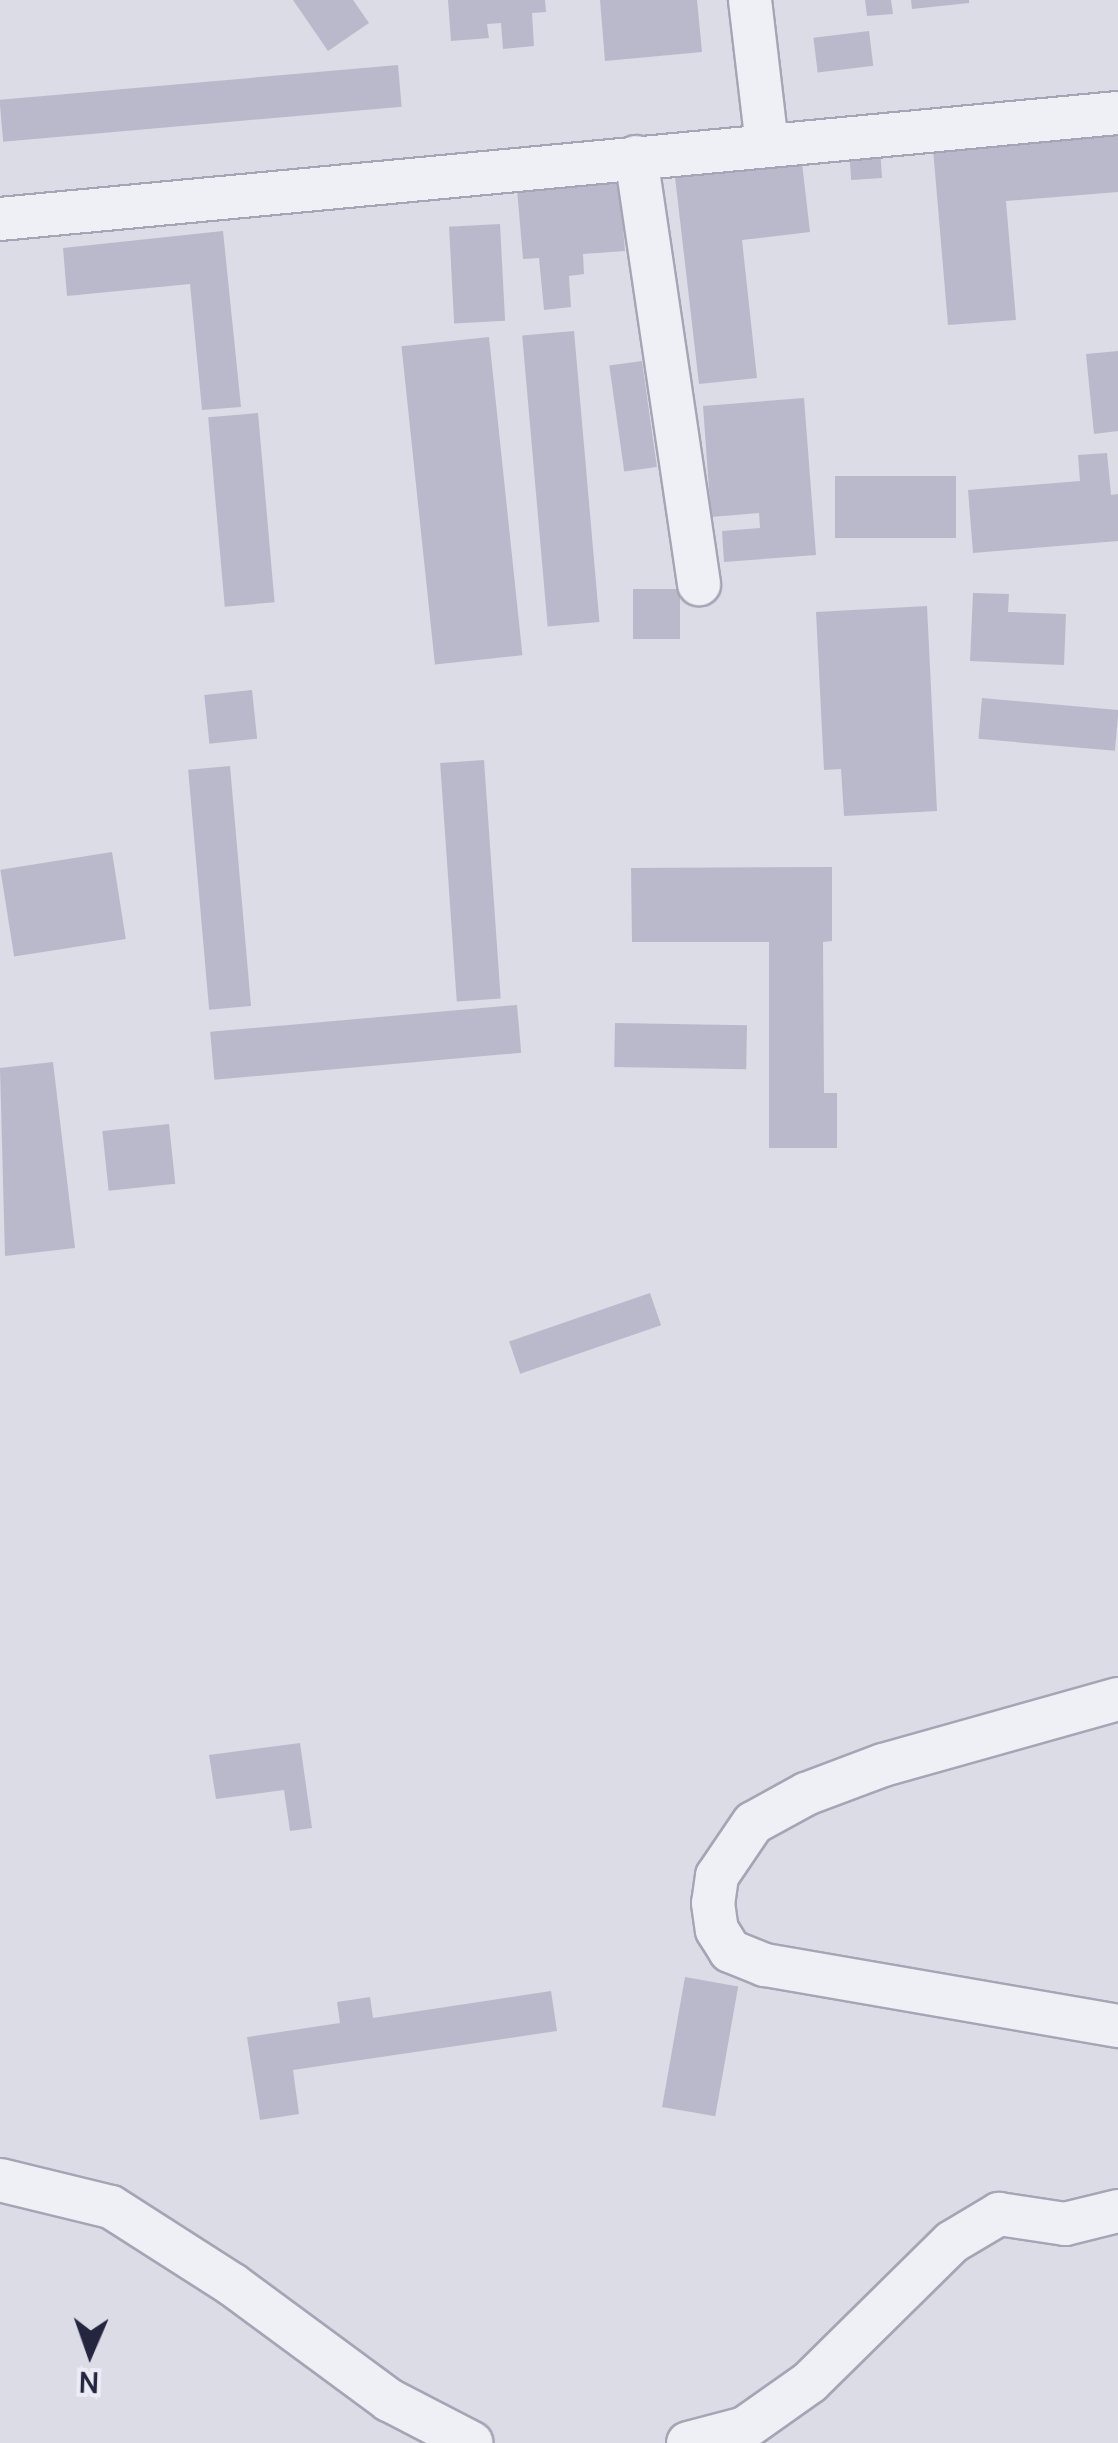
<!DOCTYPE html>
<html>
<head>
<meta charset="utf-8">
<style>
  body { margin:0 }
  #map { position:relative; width:1118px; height:2443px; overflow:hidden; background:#dcdce7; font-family:Manrope,sans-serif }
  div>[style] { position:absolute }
  .building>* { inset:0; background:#b9b9cb; transform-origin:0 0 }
  .roads { filter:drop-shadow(2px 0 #a5a5b5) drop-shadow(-2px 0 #a5a5b5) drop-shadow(0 2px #a5a5b5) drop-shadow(0 -2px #a5a5b5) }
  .minor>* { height:42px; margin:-21px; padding:0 21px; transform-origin:21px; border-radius:21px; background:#efeff6 }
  span { translate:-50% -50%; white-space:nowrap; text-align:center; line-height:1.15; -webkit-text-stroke:8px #ebecf5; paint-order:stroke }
  .north { position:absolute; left:40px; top:2303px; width:100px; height:100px; -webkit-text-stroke:8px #ebecf5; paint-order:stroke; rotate:182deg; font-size:28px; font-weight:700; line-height:40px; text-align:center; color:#24253f }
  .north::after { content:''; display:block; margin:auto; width:35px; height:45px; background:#24253f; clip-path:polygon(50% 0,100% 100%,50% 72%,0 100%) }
</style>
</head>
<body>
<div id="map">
  <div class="building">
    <i style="clip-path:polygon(293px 0,353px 0,369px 23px,328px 51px)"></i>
    <i style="clip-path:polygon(448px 0,545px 0,546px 12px,532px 13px,534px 46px,503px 49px,501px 23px,487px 24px,489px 38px,451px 41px)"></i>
    <i style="clip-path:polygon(600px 0,697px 0,702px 52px,605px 61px)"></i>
    <i style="clip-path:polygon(865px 0,891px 0,893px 14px,867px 16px)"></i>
    <i style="clip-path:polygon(911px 0,969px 0,969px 3px,912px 9px)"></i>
    <i style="left:869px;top:31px;width:35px;height:56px;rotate:83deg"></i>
    <i style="left:398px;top:65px;width:42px;height:400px;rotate:85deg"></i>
    <i style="clip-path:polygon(1118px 122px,1118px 192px,1006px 201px,1016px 320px,948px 325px,932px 137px)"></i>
    <i style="left:880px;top:148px;width:30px;height:31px;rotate:86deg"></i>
    <i style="clip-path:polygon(802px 163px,810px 232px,742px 240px,757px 378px,699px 384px,675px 177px)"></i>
    <i style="clip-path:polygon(619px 180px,625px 251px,583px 254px,584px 274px,569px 276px,571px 307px,544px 310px,539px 258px,523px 259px,517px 189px)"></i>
    <i style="left:500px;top:224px;width:97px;height:51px;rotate:87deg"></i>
    <i style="clip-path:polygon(223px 231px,241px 407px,202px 410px,190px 284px,67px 296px,63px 248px)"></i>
    <i style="left:574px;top:331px;width:292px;height:52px;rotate:85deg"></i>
    <i style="left:489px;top:337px;width:320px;height:88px;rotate:84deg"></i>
    <i style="clip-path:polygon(1118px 351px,1118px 431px,1094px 434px,1086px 354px)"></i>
    <i style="left:642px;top:361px;width:107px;height:33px;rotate:82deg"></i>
    <i style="clip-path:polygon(804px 398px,816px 555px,724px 562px,722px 531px,760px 528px,759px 513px,711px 517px,703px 406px)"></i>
    <i style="left:258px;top:413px;width:190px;height:50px;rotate:85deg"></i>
    <i style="clip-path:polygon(1107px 453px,1111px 495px,1118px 494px,1118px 541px,973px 553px,968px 490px,1080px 481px,1078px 455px)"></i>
    <i style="left:835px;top:476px;width:121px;height:62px"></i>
    <i style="left:633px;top:589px;width:47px;height:50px"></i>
    <i style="clip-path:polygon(973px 593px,1009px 594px,1008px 612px,1066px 614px,1064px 665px,970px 661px)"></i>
    <i style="clip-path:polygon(927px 606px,937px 811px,844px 816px,841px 769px,824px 770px,816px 612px)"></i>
    <i style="left:252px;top:690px;width:49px;height:48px;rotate:84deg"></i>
    <i style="left:982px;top:698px;width:137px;height:41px;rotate:5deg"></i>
    <i style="left:484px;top:760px;width:239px;height:44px;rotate:86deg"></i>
    <i style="left:230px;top:766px;width:241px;height:42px;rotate:85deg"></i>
    <i style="left:112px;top:852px;width:88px;height:113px;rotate:81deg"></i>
    <i style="clip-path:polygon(832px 867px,832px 941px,823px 942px,824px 1093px,837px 1093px,837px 1148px,769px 1148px,769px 942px,632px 942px,631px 868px)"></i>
    <i style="left:517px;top:1005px;width:48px;height:308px;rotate:85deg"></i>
    <i style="left:615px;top:1023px;width:132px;height:44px;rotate:1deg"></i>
    <i style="clip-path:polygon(53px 1062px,75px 1248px,5px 1256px,0 1068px)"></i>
    <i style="left:169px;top:1124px;width:60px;height:67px;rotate:84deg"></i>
    <i style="left:650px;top:1293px;width:34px;height:149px;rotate:71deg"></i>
    <i style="clip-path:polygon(300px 1743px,312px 1828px,290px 1831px,284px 1790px,216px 1799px,209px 1755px)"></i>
    <i style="left:685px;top:1977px;width:54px;height:132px;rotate:10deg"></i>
    <i style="clip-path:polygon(551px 1991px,557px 2031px,293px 2070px,299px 2114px,260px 2120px,247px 2037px,340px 2023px,337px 2002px,370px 1997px,373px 2018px)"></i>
  </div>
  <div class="roads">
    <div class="minor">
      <i style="left:750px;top:0;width:146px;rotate:83.3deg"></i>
      <i style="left:636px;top:157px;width:432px;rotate:81.6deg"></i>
      <i style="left:0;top:219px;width:1123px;rotate:-5.42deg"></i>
      <i style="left:1118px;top:1699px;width:244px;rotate:164.3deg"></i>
      <i style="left:883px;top:1765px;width:82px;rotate:159.4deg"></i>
      <i style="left:806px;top:1794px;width:60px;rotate:151.3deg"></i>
      <i style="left:753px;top:1823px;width:64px;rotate:124.2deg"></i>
      <i style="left:717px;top:1876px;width:27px;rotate:98deg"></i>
      <i style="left:713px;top:1903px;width:27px;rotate:82deg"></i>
      <i style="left:717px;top:1930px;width:25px;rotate:58deg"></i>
      <i style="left:730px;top:1951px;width:38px;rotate:22deg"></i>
      <i style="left:765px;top:1965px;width:358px;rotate:9.8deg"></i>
      <i style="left:0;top:2180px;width:114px;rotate:13.7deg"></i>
      <i style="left:111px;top:2207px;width:145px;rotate:32.6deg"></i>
      <i style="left:233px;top:2285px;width:194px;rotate:36.4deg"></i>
      <i style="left:389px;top:2400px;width:93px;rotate:27.4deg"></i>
      <i style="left:688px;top:2443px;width:59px;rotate:-14.7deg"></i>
      <i style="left:745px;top:2428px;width:80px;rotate:-35.3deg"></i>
      <i style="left:810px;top:2382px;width:199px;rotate:-44.6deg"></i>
      <i style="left:952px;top:2242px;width:55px;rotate:-30.8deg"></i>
      <i style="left:999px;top:2214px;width:67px;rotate:8.6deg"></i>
      <i style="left:1065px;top:2224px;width:55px;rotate:-13.8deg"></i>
    </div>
  </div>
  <div class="north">N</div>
</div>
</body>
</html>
